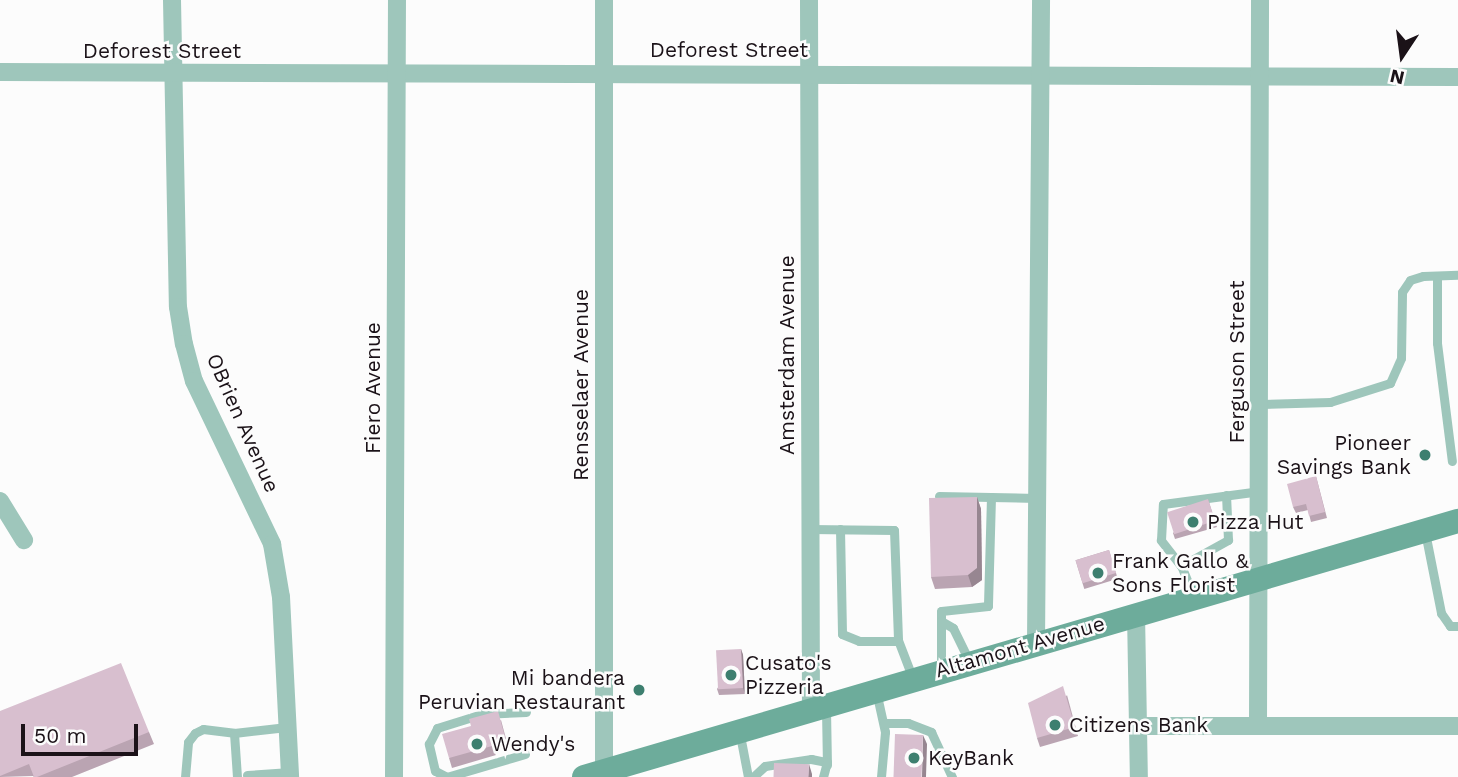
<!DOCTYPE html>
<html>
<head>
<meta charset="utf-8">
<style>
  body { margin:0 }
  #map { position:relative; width:1458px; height:777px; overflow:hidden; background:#fcfcfc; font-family:"Work Sans",sans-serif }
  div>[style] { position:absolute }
  .lane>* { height:9px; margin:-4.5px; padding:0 4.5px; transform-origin:4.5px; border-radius:4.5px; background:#9ec6bb }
  .street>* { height:18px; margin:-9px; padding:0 9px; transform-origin:9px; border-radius:9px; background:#9ec6bb }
  .secondary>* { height:24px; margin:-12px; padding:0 12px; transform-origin:12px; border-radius:12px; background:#6dac9b }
  .wall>* { inset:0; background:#baa4b2; transform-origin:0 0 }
  .shaded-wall>* { inset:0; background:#978691 }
  .building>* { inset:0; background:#d8bfcf; transform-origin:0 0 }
  .dots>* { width:19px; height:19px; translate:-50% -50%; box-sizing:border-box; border:4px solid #fcfcfc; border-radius:50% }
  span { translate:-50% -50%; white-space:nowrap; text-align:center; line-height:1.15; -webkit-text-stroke:5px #fcfcfc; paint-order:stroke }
  .street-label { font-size:21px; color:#1b1218 }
  .poi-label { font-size:21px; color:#1b1218 }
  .right { translate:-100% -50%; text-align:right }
  .left { translate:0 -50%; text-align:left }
  .north { position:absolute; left:1367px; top:21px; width:70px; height:70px; -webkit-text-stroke:5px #fcfcfc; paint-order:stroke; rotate:193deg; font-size:19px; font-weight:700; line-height:28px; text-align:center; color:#1b1218 }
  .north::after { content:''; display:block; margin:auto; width:24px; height:32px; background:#1b1218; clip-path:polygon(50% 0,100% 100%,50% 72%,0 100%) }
  .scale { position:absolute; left:21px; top:724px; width:117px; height:32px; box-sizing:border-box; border:4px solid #1b1218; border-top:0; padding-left:9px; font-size:21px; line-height:24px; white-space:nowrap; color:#1b1218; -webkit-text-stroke:5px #fcfcfc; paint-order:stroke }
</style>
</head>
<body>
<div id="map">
  <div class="lane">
    <i style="left:1437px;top:276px;width:67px;rotate:90deg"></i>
    <i style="left:1437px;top:343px;width:119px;rotate:82.8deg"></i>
    <i style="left:1260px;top:404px;width:70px;rotate:-1.6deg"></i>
    <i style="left:1330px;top:402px;width:63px;rotate:-17.6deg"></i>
    <i style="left:1390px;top:383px;width:27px;rotate:-66deg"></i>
    <i style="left:1401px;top:358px;width:66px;rotate:-89.1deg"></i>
    <i style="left:1402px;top:292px;width:14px;rotate:-56deg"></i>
    <i style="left:1410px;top:280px;width:14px;rotate:-17deg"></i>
    <i style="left:1423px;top:276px;width:35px;rotate:-2deg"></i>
    <i style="left:939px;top:496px;width:52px;rotate:1.1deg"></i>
    <i style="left:991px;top:497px;width:109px;rotate:91.6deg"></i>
    <i style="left:988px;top:606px;width:47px;rotate:173.9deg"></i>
    <i style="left:941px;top:611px;width:59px;rotate:90deg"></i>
    <i style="left:991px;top:497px;width:46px;rotate:1.2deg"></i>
    <i style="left:810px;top:529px;width:84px;rotate:0.7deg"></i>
    <i style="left:894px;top:530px;width:110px;rotate:87.9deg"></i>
    <i style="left:898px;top:640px;width:40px;rotate:69deg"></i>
    <i style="left:840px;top:529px;width:105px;rotate:88.9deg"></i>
    <i style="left:842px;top:634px;width:18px;rotate:22deg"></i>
    <i style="left:859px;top:641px;width:39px"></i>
    <i style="left:1425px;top:532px;width:83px;rotate:78.8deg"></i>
    <i style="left:1441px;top:613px;width:16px;rotate:55deg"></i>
    <i style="left:1450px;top:626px;width:8px"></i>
    <i style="left:1181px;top:566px;width:54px;rotate:-29deg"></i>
    <i style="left:1228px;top:540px;width:45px;rotate:-92.5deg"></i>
    <i style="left:1193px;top:595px;width:31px;rotate:-112deg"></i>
    <i style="left:1181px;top:566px;width:33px;rotate:-128deg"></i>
    <i style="left:1161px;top:540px;width:36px;rotate:-87deg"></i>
    <i style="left:1163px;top:504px;width:98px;rotate:-7.6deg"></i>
    <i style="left:941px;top:621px;width:14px;rotate:30deg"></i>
    <i style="left:953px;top:628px;width:37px;rotate:64deg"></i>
    <i style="left:876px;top:691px;width:42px;rotate:77.6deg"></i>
    <i style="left:885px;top:732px;width:45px;rotate:95.1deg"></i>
    <i style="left:826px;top:709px;width:56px;rotate:89deg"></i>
    <i style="left:884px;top:723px;width:24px"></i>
    <i style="left:908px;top:723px;width:25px;rotate:21deg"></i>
    <i style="left:931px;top:732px;width:50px;rotate:65deg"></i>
    <i style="left:740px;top:735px;width:43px;rotate:79.2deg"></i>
    <i style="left:525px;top:754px;width:81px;rotate:163.6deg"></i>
    <i style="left:447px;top:777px;width:13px;rotate:-153deg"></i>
    <i style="left:435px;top:771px;width:28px;rotate:-103deg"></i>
    <i style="left:429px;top:744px;width:18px;rotate:-63deg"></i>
    <i style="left:437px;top:728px;width:47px;rotate:-17.3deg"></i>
    <i style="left:482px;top:714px;width:44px;rotate:-2.6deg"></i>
    <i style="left:247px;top:775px;width:43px;rotate:-4deg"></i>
    <i style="left:185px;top:777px;width:35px;rotate:-85deg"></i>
    <i style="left:188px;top:742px;width:11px;rotate:-52deg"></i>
    <i style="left:195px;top:733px;width:9px;rotate:-27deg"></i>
    <i style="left:203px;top:729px;width:31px;rotate:7deg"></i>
    <i style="left:237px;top:777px;width:44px;rotate:-93.9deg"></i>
    <i style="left:234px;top:733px;width:53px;rotate:-6.5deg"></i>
    <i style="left:753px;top:777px;width:16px;rotate:-43deg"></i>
    <i style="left:765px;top:766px;width:47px;rotate:-8.7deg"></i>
    <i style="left:811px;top:759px;width:16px;rotate:11deg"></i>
    <i style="left:827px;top:762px;width:16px;rotate:105deg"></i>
  </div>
  <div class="street">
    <i style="left:172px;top:0;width:307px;rotate:88.9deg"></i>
    <i style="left:178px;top:307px;width:37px;rotate:81deg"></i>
    <i style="left:184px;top:344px;width:38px;rotate:75deg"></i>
    <i style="left:194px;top:381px;width:181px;rotate:64.4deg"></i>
    <i style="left:272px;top:544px;width:54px;rotate:80.4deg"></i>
    <i style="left:281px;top:597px;width:180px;rotate:87.1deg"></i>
    <i style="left:809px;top:0;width:709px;rotate:89.84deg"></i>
    <i style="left:0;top:72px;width:1458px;rotate:0.2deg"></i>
    <i style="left:0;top:501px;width:46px;rotate:58.4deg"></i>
    <i style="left:1136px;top:613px;width:164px;rotate:89deg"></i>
    <i style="left:1036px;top:643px;width:643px;rotate:-89.55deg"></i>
    <i style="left:1258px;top:725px;width:725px;rotate:-89.84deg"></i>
    <i style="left:1140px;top:726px;width:318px"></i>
    <i style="left:604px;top:771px;width:771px;rotate:-90deg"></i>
    <i style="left:394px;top:777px;width:777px;rotate:-89.78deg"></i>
  </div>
  <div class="secondary">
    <i style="left:584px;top:777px;width:911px;rotate:-16.33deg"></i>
  </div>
  <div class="wall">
    <i style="clip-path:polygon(1316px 476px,1327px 518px,1311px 522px,1308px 510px,1296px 513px,1293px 507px)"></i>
    <i style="clip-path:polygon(977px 497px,981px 509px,982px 580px,972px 587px,935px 589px,931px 577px)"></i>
    <i style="clip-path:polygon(1208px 499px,1217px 527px,1175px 539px,1173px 533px)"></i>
    <i style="left:1109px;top:550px;width:30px;height:35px;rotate:73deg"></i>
    <i style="clip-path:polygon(741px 649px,743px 655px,745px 694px,719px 695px,717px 689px)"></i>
    <i style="clip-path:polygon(1067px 695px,1078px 736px,1040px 747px,1037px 738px)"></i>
    <i style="clip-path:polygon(0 711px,149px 732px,154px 744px,72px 777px,34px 777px,33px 776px,0 777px)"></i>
    <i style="clip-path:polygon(501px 720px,508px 746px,494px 750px,496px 755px,452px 768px,449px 758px)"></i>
  </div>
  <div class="shaded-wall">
    <i style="clip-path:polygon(977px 497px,981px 509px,982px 580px,972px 587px,968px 575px)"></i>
    <i style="clip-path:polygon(741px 649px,743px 655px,745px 694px,743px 688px)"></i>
    <i style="clip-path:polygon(923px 735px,927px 744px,926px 777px,922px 777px)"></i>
    <i style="clip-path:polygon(809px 764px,812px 774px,812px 777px,808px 777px)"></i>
  </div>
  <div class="building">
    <i style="clip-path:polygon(1316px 476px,1325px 512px,1309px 516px,1306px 504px,1293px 507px,1287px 484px)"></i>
    <i style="clip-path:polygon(977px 497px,977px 568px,968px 575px,931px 577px,929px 498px)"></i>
    <i style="left:1208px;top:499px;width:23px;height:43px;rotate:72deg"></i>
    <i style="left:1109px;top:550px;width:24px;height:35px;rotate:73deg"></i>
    <i style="left:741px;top:649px;width:39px;height:25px;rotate:87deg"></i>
    <i style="clip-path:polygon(121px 663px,149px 732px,37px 777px,34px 777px,29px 764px,0 776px,0 711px)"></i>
    <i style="clip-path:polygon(1063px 686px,1075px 727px,1037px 738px,1028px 703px)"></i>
    <i style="clip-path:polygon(498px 711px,505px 737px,491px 741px,492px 746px,449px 758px,442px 734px,471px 726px,469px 719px)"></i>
    <i style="left:895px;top:734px;width:28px;height:43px;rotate:2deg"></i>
    <i style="left:774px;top:763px;width:35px;height:14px;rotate:2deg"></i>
  </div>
  <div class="dots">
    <i style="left:1425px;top:455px;background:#3d7f6f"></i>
    <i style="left:1193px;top:522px;background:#3d7f6f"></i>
    <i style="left:1098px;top:573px;background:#3d7f6f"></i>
    <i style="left:731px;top:675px;background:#3d7f6f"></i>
    <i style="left:639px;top:690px;background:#3d7f6f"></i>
    <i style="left:1055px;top:725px;background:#3d7f6f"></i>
    <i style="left:477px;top:744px;background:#3d7f6f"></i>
    <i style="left:914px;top:758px;background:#3d7f6f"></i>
  </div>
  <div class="street-label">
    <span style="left:729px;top:50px">Deforest Street</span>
    <span style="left:162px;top:51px">Deforest Street</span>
    <span style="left:787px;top:355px;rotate:-90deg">Amsterdam Avenue</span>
    <span style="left:1237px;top:362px;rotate:-90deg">Ferguson Street</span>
    <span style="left:581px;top:385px;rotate:-90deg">Rensselaer Avenue</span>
    <span style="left:373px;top:388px;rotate:-90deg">Fiero Avenue</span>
    <span style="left:243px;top:423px;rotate:66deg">OBrien Avenue</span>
    <span style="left:1020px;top:647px;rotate:-16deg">Altamont Avenue</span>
  </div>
  <div class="poi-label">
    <span class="right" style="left:1411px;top:455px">Pioneer<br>Savings Bank</span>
    <span class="left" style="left:1207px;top:522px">Pizza Hut</span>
    <span class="left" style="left:1112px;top:573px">Frank Gallo &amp;<br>Sons Florist</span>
    <span class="left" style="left:745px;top:675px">Cusato's<br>Pizzeria</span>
    <span class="right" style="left:625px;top:690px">Mi bandera<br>Peruvian Restaurant</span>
    <span class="left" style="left:1069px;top:725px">Citizens Bank</span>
    <span class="left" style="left:491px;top:744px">Wendy's</span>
    <span class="left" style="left:928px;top:758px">KeyBank</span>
  </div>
  <div class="north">N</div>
  <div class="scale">50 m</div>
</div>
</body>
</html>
